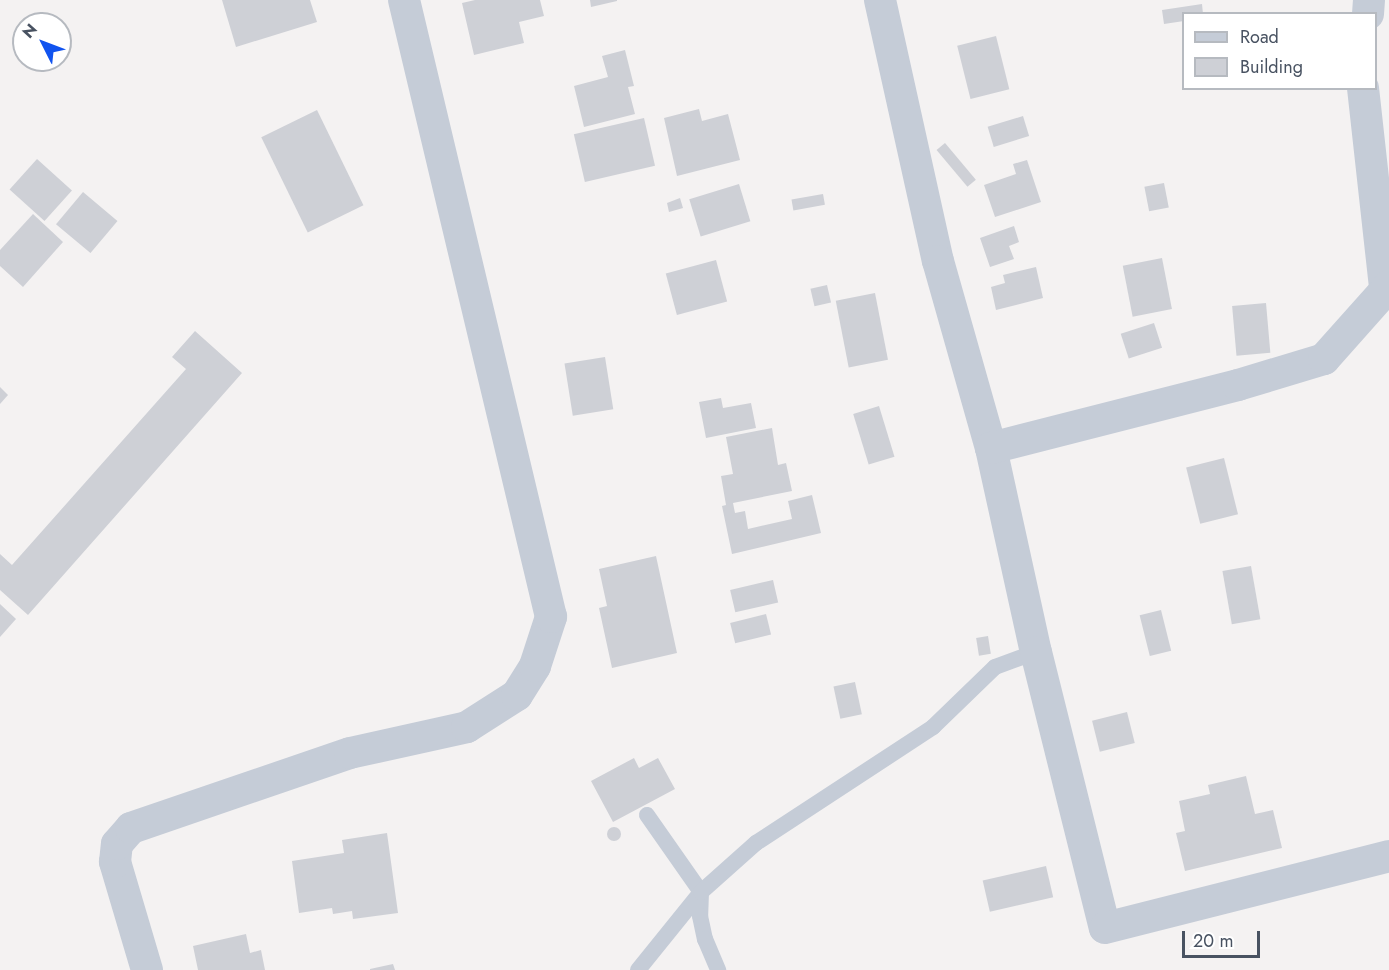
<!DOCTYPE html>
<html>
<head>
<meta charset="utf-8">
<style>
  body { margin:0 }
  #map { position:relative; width:1389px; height:970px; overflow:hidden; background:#f4f2f2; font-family:Jost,sans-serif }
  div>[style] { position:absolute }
  .building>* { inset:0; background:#ced0d6; transform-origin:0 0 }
  .round { border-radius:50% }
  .service>* { height:16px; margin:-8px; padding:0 8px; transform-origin:8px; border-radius:8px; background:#c5ccd7 }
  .minor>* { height:32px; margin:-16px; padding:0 16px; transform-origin:16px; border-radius:16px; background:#c5ccd7 }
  span { translate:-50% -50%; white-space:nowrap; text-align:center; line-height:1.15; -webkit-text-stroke:4.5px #fff; paint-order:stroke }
  .legend { position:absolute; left:1182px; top:12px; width:195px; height:78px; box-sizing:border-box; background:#fff; border:2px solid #b6bac0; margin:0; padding:8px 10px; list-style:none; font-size:18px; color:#485261 }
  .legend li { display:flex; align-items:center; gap:12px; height:30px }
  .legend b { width:30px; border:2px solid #b6bac0 }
  .north { position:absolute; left:12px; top:12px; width:60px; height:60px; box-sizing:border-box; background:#fff; border:2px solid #b6bac0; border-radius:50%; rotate:312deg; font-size:16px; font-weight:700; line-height:24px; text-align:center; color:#485261 }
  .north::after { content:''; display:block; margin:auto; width:21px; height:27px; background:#1153ef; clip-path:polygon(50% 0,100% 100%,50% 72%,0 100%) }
  .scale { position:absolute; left:1182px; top:931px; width:78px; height:27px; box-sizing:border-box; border:3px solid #485261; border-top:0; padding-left:8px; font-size:18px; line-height:21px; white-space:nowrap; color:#485261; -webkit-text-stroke:4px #fff; paint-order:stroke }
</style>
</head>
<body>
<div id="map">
  <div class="building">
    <i style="clip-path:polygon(222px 0,310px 0,317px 22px,236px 47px)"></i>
    <i style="clip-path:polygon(475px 0,540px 0,544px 16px,519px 22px,524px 43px,474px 55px,462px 3px)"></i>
    <i style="clip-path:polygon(590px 0,617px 0,617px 1px,591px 7px)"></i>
    <i style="clip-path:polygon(1202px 4px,1203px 14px,1184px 14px,1184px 21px,1164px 24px,1162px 10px)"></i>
    <i style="left:996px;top:36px;width:55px;height:40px;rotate:76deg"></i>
    <i style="clip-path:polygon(625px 50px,634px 86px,628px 87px,635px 114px,584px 127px,574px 86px,608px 77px,602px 56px)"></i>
    <i style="clip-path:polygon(699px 109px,702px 121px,728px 114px,740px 160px,677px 176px,664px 118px)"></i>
    <i style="left:317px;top:110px;width:106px;height:62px;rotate:64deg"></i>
    <i style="left:1023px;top:116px;width:21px;height:37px;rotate:73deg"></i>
    <i style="left:644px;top:118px;width:49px;height:72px;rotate:77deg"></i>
    <i style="left:945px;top:143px;width:48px;height:11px;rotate:50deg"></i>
    <i style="left:37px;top:159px;width:47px;height:41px;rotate:42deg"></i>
    <i style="clip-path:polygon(1027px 160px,1041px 202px,995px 217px,984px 185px,1016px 174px,1013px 164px)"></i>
    <i style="left:1164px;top:183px;width:25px;height:20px;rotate:79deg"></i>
    <i style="left:739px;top:184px;width:39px;height:52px;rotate:73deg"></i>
    <i style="left:83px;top:192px;width:45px;height:42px;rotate:40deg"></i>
    <i style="left:823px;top:194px;width:11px;height:32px;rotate:80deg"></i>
    <i style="clip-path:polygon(680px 198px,683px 208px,669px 212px,667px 203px)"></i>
    <i style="clip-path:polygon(33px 214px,63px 242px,23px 287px,0 266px,0 250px)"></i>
    <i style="clip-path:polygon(1014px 226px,1019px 242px,1009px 246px,1014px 259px,990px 267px,980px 238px)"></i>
    <i style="left:1162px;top:258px;width:52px;height:40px;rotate:79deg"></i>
    <i style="left:716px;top:260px;width:43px;height:52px;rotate:75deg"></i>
    <i style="clip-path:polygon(1036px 267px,1043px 298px,996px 310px,991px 287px,1005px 283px,1003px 275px)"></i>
    <i style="left:827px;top:285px;width:18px;height:17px;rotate:77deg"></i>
    <i style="left:875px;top:293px;width:68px;height:40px;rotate:79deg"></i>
    <i style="left:1266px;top:303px;width:50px;height:34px;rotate:85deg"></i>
    <i style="left:1154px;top:323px;width:26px;height:35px;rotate:72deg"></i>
    <i style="clip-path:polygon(195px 331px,242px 373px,28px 615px,0 590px,0 554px,12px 565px,186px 369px,172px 357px)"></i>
    <i style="left:605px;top:357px;width:53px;height:41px;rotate:81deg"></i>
    <i style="clip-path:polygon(0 387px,8px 395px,0 404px)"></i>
    <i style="clip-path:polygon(721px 398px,723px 408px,751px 403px,756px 428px,706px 438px,699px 402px)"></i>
    <i style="left:879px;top:406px;width:53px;height:27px;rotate:73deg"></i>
    <i style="clip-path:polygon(772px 428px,778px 465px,786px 463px,792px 491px,733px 503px,735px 513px,745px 511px,748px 529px,792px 519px,788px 501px,812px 495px,821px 533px,732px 554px,722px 506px,726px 505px,721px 476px,733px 474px,726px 437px)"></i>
    <i style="left:1224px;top:458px;width:58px;height:39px;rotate:76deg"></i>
    <i style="clip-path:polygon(656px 556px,677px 653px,612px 668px,599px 608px,607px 606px,599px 569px)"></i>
    <i style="left:1251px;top:566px;width:54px;height:29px;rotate:80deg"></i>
    <i style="left:773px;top:580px;width:23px;height:44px;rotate:77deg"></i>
    <i style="clip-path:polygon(0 604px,16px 619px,0 637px)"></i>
    <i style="left:1161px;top:610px;width:42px;height:22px;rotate:76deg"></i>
    <i style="left:766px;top:614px;width:21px;height:37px;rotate:76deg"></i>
    <i style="left:988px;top:636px;width:18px;height:12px;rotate:81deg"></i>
    <i style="left:855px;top:682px;width:33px;height:22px;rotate:78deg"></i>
    <i style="left:1127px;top:712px;width:32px;height:36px;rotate:76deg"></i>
    <i style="clip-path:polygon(634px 758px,639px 768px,658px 758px,675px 789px,613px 822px,591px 781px)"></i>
    <i style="clip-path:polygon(1246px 776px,1255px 814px,1273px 810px,1282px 848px,1185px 871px,1176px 833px,1185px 831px,1179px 801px,1210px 794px,1208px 785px)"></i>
    <i class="round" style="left:607px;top:827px;width:14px;height:14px"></i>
    <i style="clip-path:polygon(387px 833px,398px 913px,353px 919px,352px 911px,333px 914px,332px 908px,299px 913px,292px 861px,344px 853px,342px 840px)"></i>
    <i style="left:1046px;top:866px;width:32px;height:65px;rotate:77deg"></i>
    <i style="clip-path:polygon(246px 934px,250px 953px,261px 950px,265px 970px,198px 970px,193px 946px)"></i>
    <i style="clip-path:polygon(393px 964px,395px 970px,370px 970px,370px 969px)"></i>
  </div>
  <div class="service">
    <i style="left:647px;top:815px;width:94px;rotate:55deg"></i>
    <i style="left:701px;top:892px;width:24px;rotate:92deg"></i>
    <i style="left:700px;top:916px;width:24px;rotate:78deg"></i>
    <i style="left:705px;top:939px;width:34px;rotate:67deg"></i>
    <i style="left:638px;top:970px;width:100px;rotate:-51.1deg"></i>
    <i style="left:701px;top:892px;width:74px;rotate:-41.7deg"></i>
    <i style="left:756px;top:843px;width:212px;rotate:-33.2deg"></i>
    <i style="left:933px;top:727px;width:86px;rotate:-44.1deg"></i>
    <i style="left:995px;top:667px;width:44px;rotate:-20.1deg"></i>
  </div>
  <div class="minor">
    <i style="left:880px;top:0;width:267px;rotate:77.5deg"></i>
    <i style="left:938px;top:261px;width:194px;rotate:74.2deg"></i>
    <i style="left:991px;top:448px;width:209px;rotate:77.6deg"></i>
    <i style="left:1036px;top:652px;width:284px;rotate:76deg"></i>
    <i style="left:1105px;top:928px;width:293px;rotate:-14.2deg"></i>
    <i style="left:1368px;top:14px;width:14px;rotate:-86deg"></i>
    <i style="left:1363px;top:88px;width:200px;rotate:83.7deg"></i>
    <i style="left:991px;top:448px;width:255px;rotate:-14.3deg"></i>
    <i style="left:1238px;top:385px;width:90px;rotate:-16.8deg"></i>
    <i style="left:1324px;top:359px;width:98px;rotate:-48.3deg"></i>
    <i style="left:147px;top:970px;width:113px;rotate:-106.5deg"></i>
    <i style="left:115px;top:862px;width:18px;rotate:-84deg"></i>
    <i style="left:117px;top:844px;width:21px;rotate:-49deg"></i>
    <i style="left:131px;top:828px;width:231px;rotate:-18.9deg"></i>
    <i style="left:350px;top:753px;width:120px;rotate:-12.5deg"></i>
    <i style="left:467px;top:727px;width:59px;rotate:-32.6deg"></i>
    <i style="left:517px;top:695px;width:34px;rotate:-58deg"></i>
    <i style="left:535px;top:666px;width:52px;rotate:-71.9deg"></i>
    <i style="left:551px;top:617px;width:634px;rotate:-103.4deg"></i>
  </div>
  <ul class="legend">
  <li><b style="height:8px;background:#c5ccd7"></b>Road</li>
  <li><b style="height:16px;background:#ced0d6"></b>Building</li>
  </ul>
  <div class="north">N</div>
  <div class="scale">20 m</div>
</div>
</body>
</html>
